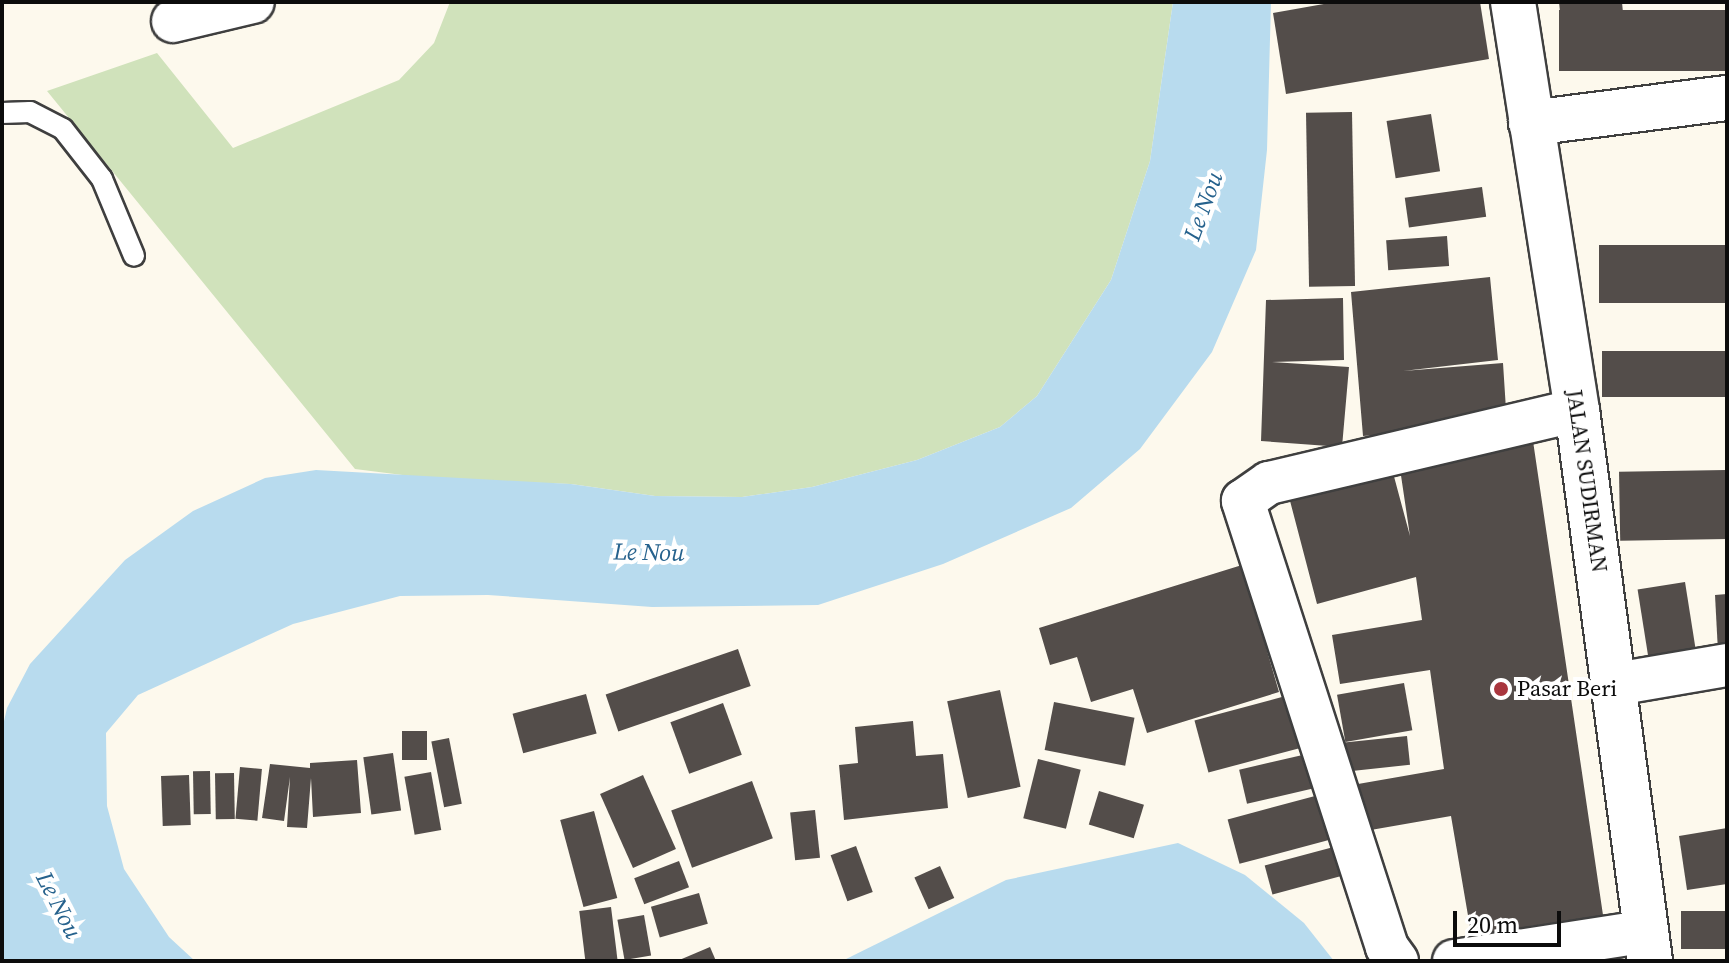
<!DOCTYPE html>
<html>
<head>
<meta charset="utf-8">
<style>
  body { margin:0 }
  #map { position:relative; width:1729px; height:963px; overflow:hidden; background:#fdf9ed; font-family:"Source Serif 4",serif }
  div>[style] { position:absolute }
  .green>* { inset:0; background:#d0e2bb }
  .water>* { inset:0; background:#b8dbee }
  .building>* { inset:0; background:#534d4a; transform-origin:0 0 }
  .roads { filter:drop-shadow(2px 0 #3f3f3f) drop-shadow(-2px 0 #3f3f3f) drop-shadow(0 2px #3f3f3f) drop-shadow(0 -2px #3f3f3f) }
  .service>* { height:20px; margin:-10px; padding:0 10px; transform-origin:10px; border-radius:10px; background:#fff }
  .minor>* { height:42px; margin:-21px; padding:0 21px; transform-origin:21px; border-radius:21px; background:#fff }
  .tertiary>* { height:44px; margin:-22px; padding:0 22px; transform-origin:22px; border-radius:22px; background:#fff }
  .dots>* { width:22px; height:22px; translate:-50% -50%; box-sizing:border-box; border:4px solid #fff; border-radius:50% }
  span { translate:-50% -50%; white-space:nowrap; text-align:center; line-height:1.15; -webkit-text-stroke:8px #fff; paint-order:stroke }
  .street-label { font-size:22px; color:#0c0c0c }
  .poi-label { font-size:22px; color:#0c0c0c }
  .left { translate:0 -50%; text-align:left }
  .water-label { font-size:24px; color:#26628d; font-style:italic }
  .frame { position:absolute; inset:0; border:4px solid #0c0c0c; pointer-events:none }
  .scale { position:absolute; left:1453px; top:911px; width:108px; height:36px; box-sizing:border-box; border:4px solid #0c0c0c; border-top:0; padding-left:10px; font-size:24px; line-height:28px; white-space:nowrap; color:#0c0c0c; -webkit-text-stroke:6px #fff; paint-order:stroke }
</style>
</head>
<body>
<div id="map">
  <div class="green">
    <i style="clip-path:polygon(450px 2px,1173px 2px,1150px 161px,1111px 280px,1037px 396px,1000px 427px,917px 460px,812px 487px,742px 497px,655px 496px,571px 484px,434px 479px,355px 469px,47px 91px,157px 53px,233px 148px,399px 80px,434px 43px)"></i>
  </div>
  <div class="water">
    <i style="clip-path:polygon(1173px 2px,1271px 2px,1267px 150px,1256px 250px,1212px 352px,1140px 449px,1071px 508px,943px 564px,818px 605px,652px 607px,488px 595px,400px 596px,293px 624px,138px 695px,106px 733px,107px 806px,124px 869px,169px 937px,195px 961px,2px 961px,2px 730px,7px 708px,30px 664px,125px 560px,193px 511px,265px 478px,316px 470px,571px 484px,655px 496px,742px 497px,812px 487px,917px 460px,1000px 427px,1037px 396px,1111px 280px,1150px 161px)"></i>
    <i style="clip-path:polygon(1178px 843px,1245px 875px,1304px 923px,1334px 961px,842px 961px,1006px 880px)"></i>
  </div>
  <div class="building">
    <i style="clip-path:polygon(1335px 2px,1480px 2px,1489px 59px,1286px 94px,1273px 13px)"></i>
    <i style="clip-path:polygon(1559px 2px,1622px 2px,1623px 13px,1561px 21px)"></i>
    <i style="left:1727px;top:10px;width:61px;height:168px;rotate:90deg"></i>
    <i style="left:1352px;top:112px;width:174px;height:46px;rotate:89deg"></i>
    <i style="left:1431px;top:114px;width:58px;height:45px;rotate:81deg"></i>
    <i style="left:1482px;top:187px;width:30px;height:78px;rotate:82deg"></i>
    <i style="left:1447px;top:236px;width:30px;height:61px;rotate:86deg"></i>
    <i style="left:1727px;top:245px;width:58px;height:128px;rotate:90deg"></i>
    <i style="clip-path:polygon(1490px 277px,1498px 360px,1403px 371px,1503px 363px,1507px 425px,1363px 436px,1351px 292px)"></i>
    <i style="clip-path:polygon(1343px 298px,1344px 360px,1272px 362px,1349px 367px,1342px 447px,1261px 441px,1266px 300px)"></i>
    <i style="left:1727px;top:351px;width:46px;height:125px;rotate:90deg"></i>
    <i style="clip-path:polygon(1533px 441px,1603px 915px,1531px 926px,1531px 933px,1472px 939px,1451px 816px,1365px 831px,1358px 784px,1444px 769px,1430px 670px,1340px 684px,1332px 635px,1422px 620px,1416px 577px,1317px 604px,1289px 497px,1392px 469px,1410px 536px,1399px 462px)"></i>
    <i style="left:1726px;top:470px;width:69px;height:107px;rotate:89deg"></i>
    <i style="clip-path:polygon(1242px 565px,1279px 692px,1147px 733px,1133px 689px,1091px 702px,1077px 657px,1050px 665px,1039px 628px)"></i>
    <i style="left:1685px;top:582px;width:81px;height:48px;rotate:81deg"></i>
    <i style="clip-path:polygon(1727px 594px,1727px 651px,1718px 652px,1715px 595px)"></i>
    <i style="left:738px;top:649px;width:39px;height:140px;rotate:71deg"></i>
    <i style="left:1404px;top:683px;width:48px;height:68px;rotate:80deg"></i>
    <i style="left:1000px;top:690px;width:99px;height:54px;rotate:78deg"></i>
    <i style="left:586px;top:694px;width:41px;height:76px;rotate:75deg"></i>
    <i style="left:1293px;top:694px;width:54px;height:102px;rotate:75deg"></i>
    <i style="left:1054px;top:702px;width:82px;height:49px;rotate:11deg"></i>
    <i style="left:723px;top:703px;width:55px;height:56px;rotate:70deg"></i>
    <i style="clip-path:polygon(913px 721px,916px 756px,943px 754px,948px 808px,844px 820px,839px 765px,858px 763px,855px 727px)"></i>
    <i style="left:427px;top:731px;width:29px;height:25px;rotate:90deg"></i>
    <i style="left:1407px;top:736px;width:29px;height:63px;rotate:84deg"></i>
    <i style="left:449px;top:738px;width:67px;height:18px;rotate:79deg"></i>
    <i style="left:1320px;top:751px;width:35px;height:83px;rotate:77deg"></i>
    <i style="left:393px;top:753px;width:58px;height:30px;rotate:82deg"></i>
    <i style="left:1038px;top:759px;width:44px;height:61px;rotate:14deg"></i>
    <i style="clip-path:polygon(357px 760px,361px 813px,313px 817px,311px 778px,307px 828px,287px 827px,290px 777px,284px 821px,262px 818px,270px 764px,310px 768px,310px 763px)"></i>
    <i style="left:240px;top:767px;width:22px;height:52px;rotate:5deg"></i>
    <i style="left:210px;top:771px;width:43px;height:17px;rotate:89deg"></i>
    <i style="left:431px;top:772px;width:59px;height:27px;rotate:80deg"></i>
    <i style="left:234px;top:773px;width:46px;height:19px;rotate:89deg"></i>
    <i style="left:189px;top:775px;width:50px;height:28px;rotate:88deg"></i>
    <i style="left:643px;top:775px;width:81px;height:47px;rotate:66deg"></i>
    <i style="left:752px;top:781px;width:61px;height:86px;rotate:70deg"></i>
    <i style="left:1099px;top:791px;width:47px;height:35px;rotate:17deg"></i>
    <i style="left:1330px;top:792px;width:46px;height:106px;rotate:75deg"></i>
    <i style="left:815px;top:810px;width:48px;height:25px;rotate:84deg"></i>
    <i style="left:594px;top:811px;width:90px;height:35px;rotate:75deg"></i>
    <i style="clip-path:polygon(1727px 828px,1727px 884px,1687px 890px,1679px 836px)"></i>
    <i style="left:1341px;top:845px;width:30px;height:79px;rotate:75deg"></i>
    <i style="left:856px;top:846px;width:49px;height:27px;rotate:70deg"></i>
    <i style="left:679px;top:861px;width:28px;height:48px;rotate:69deg"></i>
    <i style="left:940px;top:866px;width:35px;height:28px;rotate:66deg"></i>
    <i style="left:699px;top:893px;width:32px;height:50px;rotate:74deg"></i>
    <i style="left:611px;top:907px;width:54px;height:32px;rotate:83deg"></i>
    <i style="left:1727px;top:911px;width:38px;height:46px;rotate:90deg"></i>
    <i style="left:644px;top:915px;width:41px;height:27px;rotate:80deg"></i>
    <i style="clip-path:polygon(710px 947px,716px 961px,677px 961px)"></i>
  </div>
  <div class="roads">
    <div class="service">
      <i style="left:2px;top:113px;width:28px;rotate:-2deg"></i>
      <i style="left:30px;top:112px;width:37px;rotate:27deg"></i>
      <i style="left:63px;top:129px;width:63px;rotate:52deg"></i>
      <i style="left:102px;top:179px;width:83px;rotate:67.4deg"></i>
    </div>
    <div class="minor">
      <i style="left:173px;top:21px;width:82px;rotate:-13.4deg"></i>
      <i style="left:1616px;top:684px;width:113px;rotate:-9.7deg"></i>
      <i style="left:1397px;top:961px;width:17px;rotate:-126deg"></i>
      <i style="left:1387px;top:947px;width:469px;rotate:-107.9deg"></i>
      <i style="left:1243px;top:501px;width:32px;rotate:-35deg"></i>
      <i style="left:1269px;top:483px;width:317px;rotate:-13.3deg"></i>
      <i style="left:1454px;top:961px;width:195px;rotate:-8.8deg"></i>
    </div>
    <div class="tertiary">
      <i style="left:1513px;top:2px;width:413px;rotate:81.1deg"></i>
      <i style="left:1577px;top:410px;width:556px;rotate:82.45deg"></i>
      <i style="left:1531px;top:123px;width:198px;rotate:-7.3deg"></i>
    </div>
  </div>
  <div class="dots">
    <i style="left:1501px;top:689px;background:#a9363e"></i>
  </div>
  <div class="street-label">
    <span style="left:1587px;top:481px;rotate:82deg">JALAN SUDIRMAN</span>
  </div>
  <div class="poi-label">
    <span class="left" style="left:1517px;top:689px">Pasar Beri</span>
  </div>
  <div class="water-label">
    <span style="left:1203px;top:206px;rotate:-70deg">Le Nou</span>
    <span style="left:649px;top:552px;rotate:1deg">Le Nou</span>
    <span style="left:59px;top:905px;rotate:63deg">Le Nou</span>
  </div>
  <div class="frame"></div>
  <div class="scale">20 m</div>
</div>
</body>
</html>
